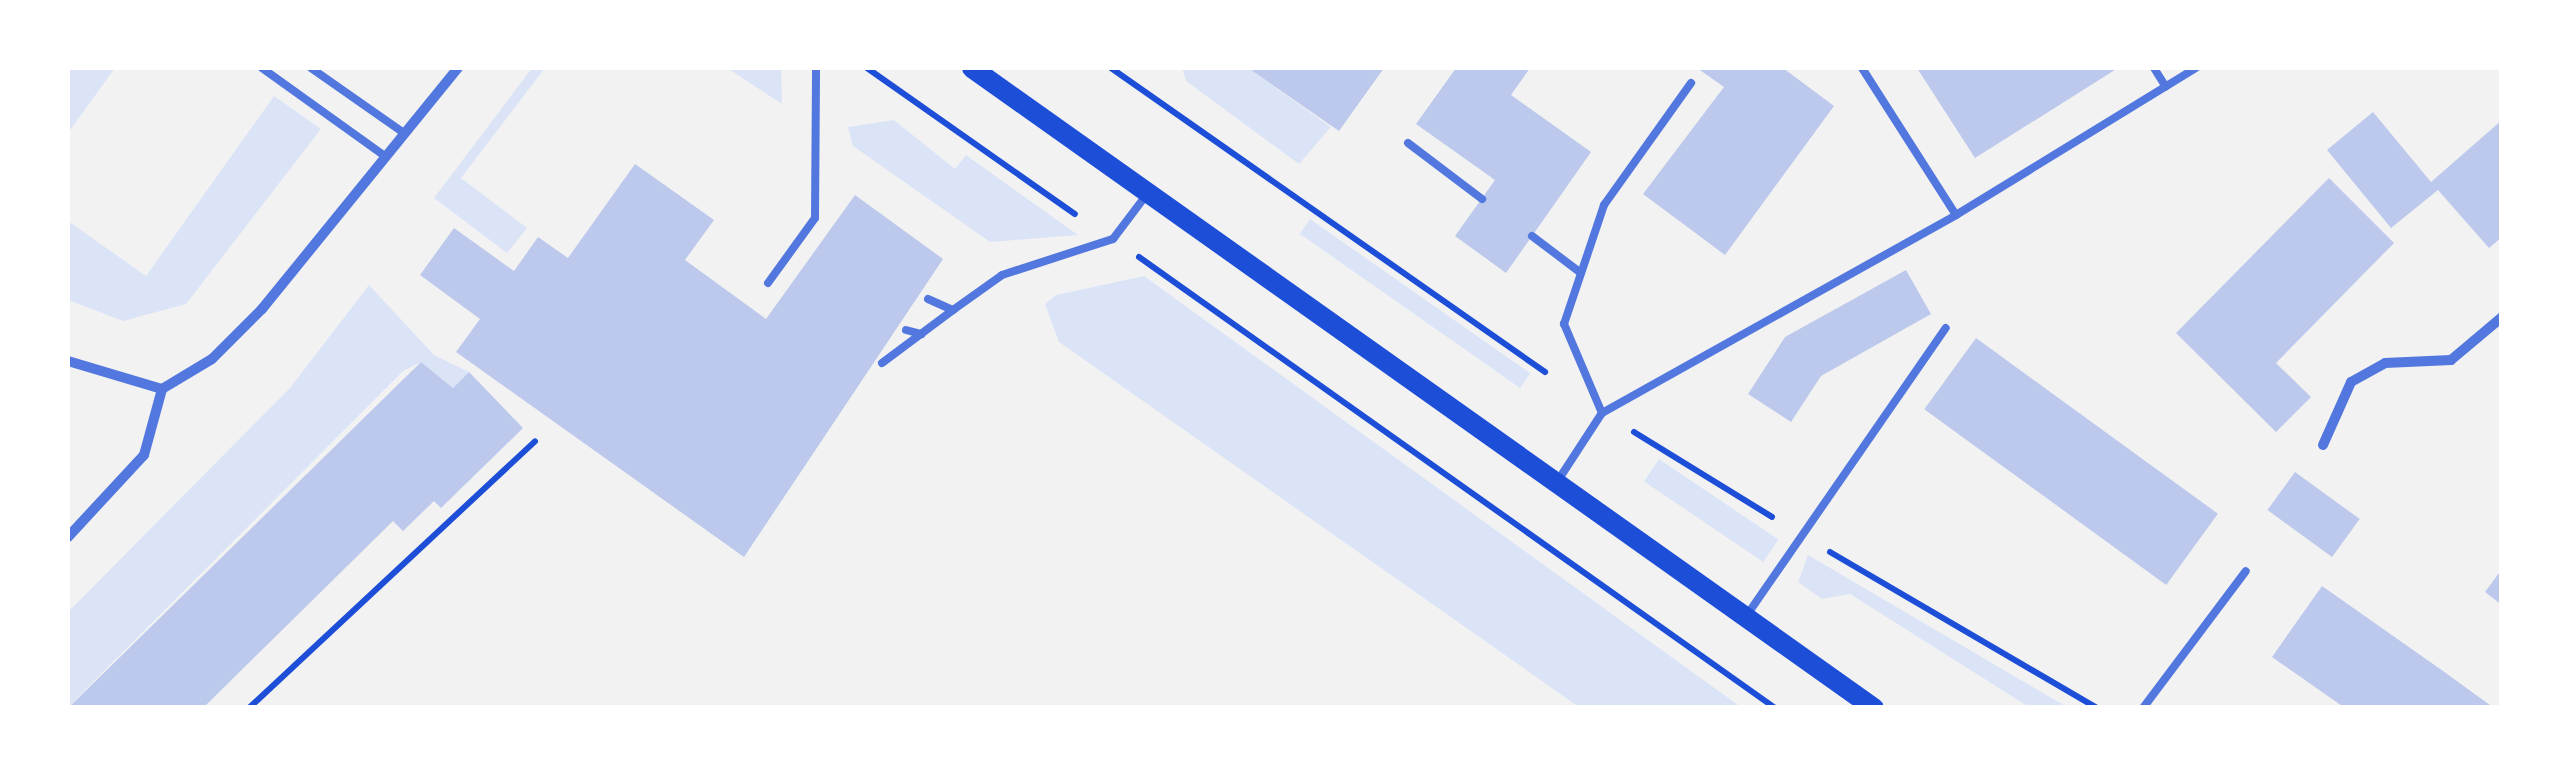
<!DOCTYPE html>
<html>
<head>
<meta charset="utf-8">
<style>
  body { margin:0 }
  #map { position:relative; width:2569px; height:775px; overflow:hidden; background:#f2f2f2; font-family:Georgia,serif }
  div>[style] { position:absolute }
  .green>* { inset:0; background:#dbe4f7; transform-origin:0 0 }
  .building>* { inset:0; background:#bdc9ec; transform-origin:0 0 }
  .path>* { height:6px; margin:-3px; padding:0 3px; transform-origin:3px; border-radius:3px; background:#1d4ed8 }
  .service>* { height:8px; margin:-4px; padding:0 4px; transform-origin:4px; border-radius:4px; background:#5277de }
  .minor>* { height:10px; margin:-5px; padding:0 5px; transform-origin:5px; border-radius:5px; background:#5277de }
  .secondary>* { height:20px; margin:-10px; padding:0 10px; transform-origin:10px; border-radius:10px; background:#1d4ed8 }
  span { translate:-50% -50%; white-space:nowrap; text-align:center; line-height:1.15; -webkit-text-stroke:10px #fff; paint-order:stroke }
  .frame { position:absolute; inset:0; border:70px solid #fff; pointer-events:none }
</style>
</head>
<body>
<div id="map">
  <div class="green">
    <i style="clip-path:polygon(68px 68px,115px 68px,68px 133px)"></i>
    <i style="clip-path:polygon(532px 68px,545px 68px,461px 178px,527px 228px,507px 253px,434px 198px)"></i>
    <i style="clip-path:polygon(727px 68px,781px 68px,782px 104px)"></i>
    <i style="clip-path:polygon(1182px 68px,1248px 68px,1331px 127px,1299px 164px,1186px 81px)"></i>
    <i style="clip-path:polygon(274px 96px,321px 129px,186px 304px,123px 321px,68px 300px,68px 221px,146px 276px)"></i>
    <i style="clip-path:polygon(894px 120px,955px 169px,966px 155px,1078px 235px,990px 242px,853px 146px,848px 127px)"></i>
    <i style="left:1310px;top:219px;width:269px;height:18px;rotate:35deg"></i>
    <i style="clip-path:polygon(1144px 276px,1738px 705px,1579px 707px,1059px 342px,1045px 304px,1056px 295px)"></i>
    <i style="clip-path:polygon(369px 285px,434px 355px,469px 372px,453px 388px,421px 362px,403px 371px,68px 707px,68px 612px,290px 388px)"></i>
    <i style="left:1659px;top:459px;width:144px;height:27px;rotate:34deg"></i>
    <i style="clip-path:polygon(1808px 555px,2067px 707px,2029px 707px,1850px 594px,1822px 599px,1798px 582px)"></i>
  </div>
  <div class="building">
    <i style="clip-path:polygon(1248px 68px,1384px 68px,1339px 131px)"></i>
    <i style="clip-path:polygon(1456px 68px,1530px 68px,1511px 95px,1591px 152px,1506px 273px,1455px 236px,1495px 180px,1416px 124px)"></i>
    <i style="clip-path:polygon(1697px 68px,1783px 68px,1834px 106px,1725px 255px,1643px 194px,1724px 87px)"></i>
    <i style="clip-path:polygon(1917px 68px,2118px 68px,1975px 158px)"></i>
    <i style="clip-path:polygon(2373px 112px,2431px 182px,2502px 120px,2502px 237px,2489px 248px,2438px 190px,2391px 228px,2327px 150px)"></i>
    <i style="clip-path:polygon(635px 164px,714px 220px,685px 260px,766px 319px,855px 195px,943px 259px,744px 557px,456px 352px,480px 319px,420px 275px,454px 228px,514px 271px,538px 237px,568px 258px)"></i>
    <i style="clip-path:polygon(2329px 178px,2394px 243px,2276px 363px,2311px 397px,2276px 432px,2176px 333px)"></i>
    <i style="clip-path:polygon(1906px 270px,1931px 314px,1821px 376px,1791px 422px,1748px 394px,1785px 337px)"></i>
    <i style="left:1976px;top:338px;width:299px;height:88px;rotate:36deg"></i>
    <i style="clip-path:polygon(421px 362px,453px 388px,469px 372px,523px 428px,441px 508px,434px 501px,403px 531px,393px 521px,203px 708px,68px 708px)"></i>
    <i style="left:2295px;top:472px;width:80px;height:47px;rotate:36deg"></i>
    <i style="clip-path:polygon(2502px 569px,2502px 605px,2485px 592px)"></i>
    <i style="clip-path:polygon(2322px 586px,2443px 671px,2494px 708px,2345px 708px,2272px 657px)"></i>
  </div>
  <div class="path">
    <i style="left:867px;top:68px;width:254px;rotate:35.1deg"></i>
    <i style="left:1111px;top:68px;width:530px;rotate:35.01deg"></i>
    <i style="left:1139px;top:257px;width:780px;rotate:35.34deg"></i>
    <i style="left:1634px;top:432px;width:162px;rotate:31.6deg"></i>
    <i style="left:1830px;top:552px;width:309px;rotate:30.3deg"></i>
    <i style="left:249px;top:708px;width:391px;rotate:-43deg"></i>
  </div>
  <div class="service">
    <i style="left:262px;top:68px;width:151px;rotate:35.6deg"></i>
    <i style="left:311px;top:68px;width:113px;rotate:35deg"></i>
    <i style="left:1862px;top:68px;width:174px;rotate:57.4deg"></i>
    <i style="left:2154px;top:68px;width:22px;rotate:58deg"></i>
    <i style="left:1408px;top:143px;width:93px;rotate:37.1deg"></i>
    <i style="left:1532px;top:236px;width:61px;rotate:37.1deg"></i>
    <i style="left:768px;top:283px;width:80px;rotate:-54.1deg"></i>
    <i style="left:815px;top:218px;width:150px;rotate:-89.6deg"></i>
    <i style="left:928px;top:299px;width:27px;rotate:24deg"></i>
    <i style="left:953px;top:310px;width:60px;rotate:-35.5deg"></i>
    <i style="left:1002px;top:275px;width:117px;rotate:-18deg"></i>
    <i style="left:1113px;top:239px;width:56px;rotate:-52.9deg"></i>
    <i style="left:906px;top:330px;width:16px;rotate:15deg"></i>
    <i style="left:882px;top:363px;width:89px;rotate:-36.7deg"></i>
    <i style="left:1602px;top:413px;width:97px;rotate:-113.1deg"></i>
    <i style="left:1564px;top:324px;width:126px;rotate:-71.4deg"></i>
    <i style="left:1604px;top:205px;width:150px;rotate:-54.5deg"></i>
    <i style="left:1557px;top:482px;width:82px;rotate:-56.9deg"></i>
    <i style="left:1602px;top:413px;width:406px;rotate:-29.2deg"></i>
    <i style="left:1956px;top:215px;width:281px;rotate:-31.5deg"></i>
    <i style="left:1747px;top:615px;width:349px;rotate:-55.3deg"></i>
    <i style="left:2143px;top:708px;width:171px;rotate:-53.1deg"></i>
  </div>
  <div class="minor">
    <i style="left:68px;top:361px;width:98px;rotate:16.6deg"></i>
    <i style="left:2323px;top:445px;width:69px;rotate:-66deg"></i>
    <i style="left:2351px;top:382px;width:39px;rotate:-29deg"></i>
    <i style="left:2385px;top:363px;width:66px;rotate:-2.6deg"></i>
    <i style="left:2451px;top:360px;width:67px;rotate:-40.1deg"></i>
    <i style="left:68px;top:537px;width:112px;rotate:-47.2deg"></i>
    <i style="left:144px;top:455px;width:68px;rotate:-74.7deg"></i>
    <i style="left:162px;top:389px;width:58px;rotate:-31deg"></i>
    <i style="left:212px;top:359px;width:71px;rotate:-45deg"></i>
    <i style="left:262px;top:309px;width:311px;rotate:-50.9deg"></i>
  </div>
  <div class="secondary">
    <i style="left:972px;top:68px;width:1106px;rotate:35.36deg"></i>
  </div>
  <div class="frame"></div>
</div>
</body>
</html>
